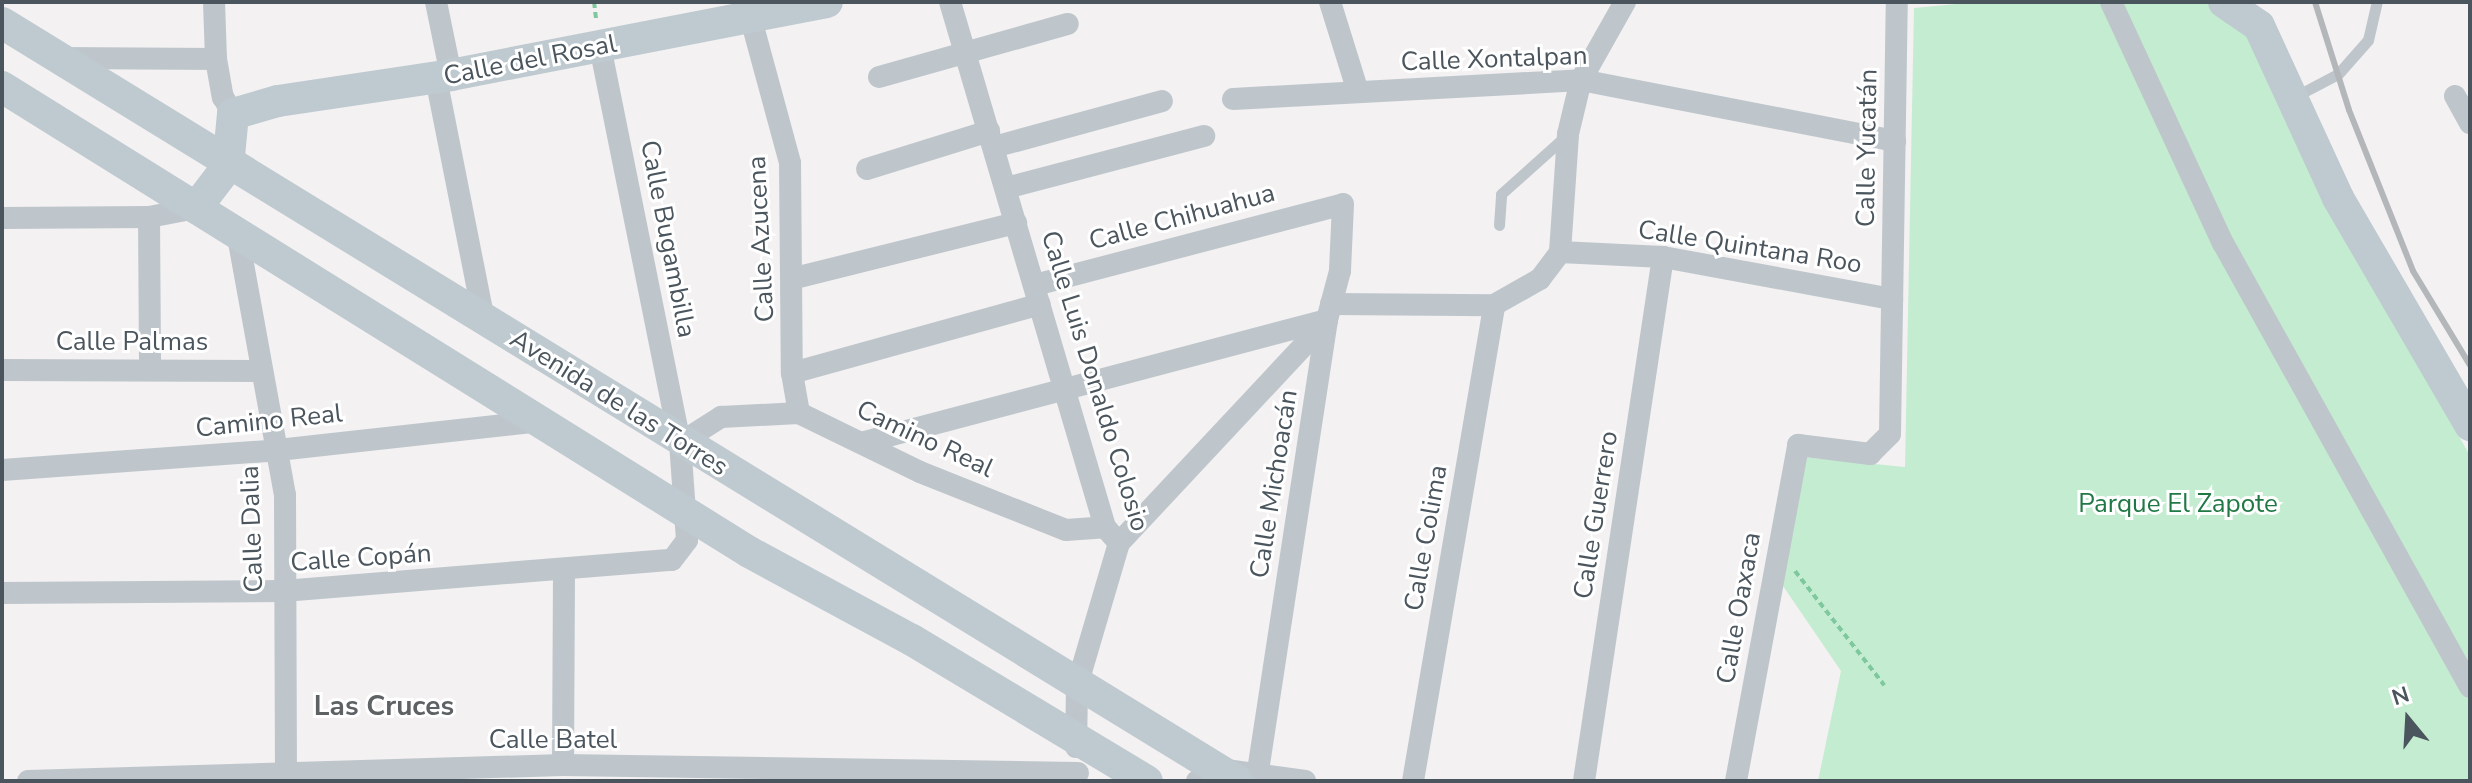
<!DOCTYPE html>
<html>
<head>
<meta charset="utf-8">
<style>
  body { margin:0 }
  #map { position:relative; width:2472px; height:783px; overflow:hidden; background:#f3f1f1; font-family:"Nunito Sans",sans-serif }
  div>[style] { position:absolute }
  .green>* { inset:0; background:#c4ecd0 }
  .path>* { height:4px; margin-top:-2px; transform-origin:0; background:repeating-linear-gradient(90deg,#7fc79d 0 6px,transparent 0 10px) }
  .lane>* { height:11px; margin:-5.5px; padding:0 5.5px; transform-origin:5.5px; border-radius:5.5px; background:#bec6cc }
  .street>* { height:22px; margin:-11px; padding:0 11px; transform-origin:11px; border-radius:11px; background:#bec6cc }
  .secondary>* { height:32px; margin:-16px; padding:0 16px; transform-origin:16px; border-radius:16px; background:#bec9d0 }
  .rail>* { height:6px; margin:-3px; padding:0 3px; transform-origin:3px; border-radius:3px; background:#b4b7ba }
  span { translate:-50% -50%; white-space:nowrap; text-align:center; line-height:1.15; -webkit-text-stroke:6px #fff; paint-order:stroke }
  .street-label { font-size:26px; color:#4a555d }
  .park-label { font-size:26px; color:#207845 }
  .neighbourhood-label { font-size:28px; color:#5e6265; font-weight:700 }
  .frame { position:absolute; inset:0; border:4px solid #4a555d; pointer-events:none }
  .north { position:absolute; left:2368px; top:679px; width:80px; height:80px; -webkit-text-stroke:6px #fff; paint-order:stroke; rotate:342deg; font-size:22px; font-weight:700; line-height:32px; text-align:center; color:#4a555d }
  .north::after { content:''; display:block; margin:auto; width:28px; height:36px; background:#4a555d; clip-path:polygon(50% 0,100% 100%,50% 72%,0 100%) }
</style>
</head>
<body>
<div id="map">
  <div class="green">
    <i style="clip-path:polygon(1978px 2px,2205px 2px,2253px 31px,2331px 204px,2470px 456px,2470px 781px,1818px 781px,1841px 671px,1783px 586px,1803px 457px,1905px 467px,1914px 8px)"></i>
  </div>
  <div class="path">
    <i style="left:594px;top:2px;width:17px;rotate:83deg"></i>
    <i style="left:1795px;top:571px;width:145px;rotate:52deg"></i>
  </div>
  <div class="lane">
    <i style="left:2296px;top:96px;width:47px;rotate:-27.6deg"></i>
    <i style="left:2338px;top:74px;width:45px;rotate:-48.6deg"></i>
    <i style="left:2368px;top:40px;width:39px;rotate:-77deg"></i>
    <i style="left:1499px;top:225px;width:31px;rotate:-86deg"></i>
    <i style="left:1501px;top:194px;width:89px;rotate:-41.8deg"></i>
  </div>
  <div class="street">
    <i style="left:214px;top:2px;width:57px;rotate:88deg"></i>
    <i style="left:216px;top:59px;width:39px;rotate:80deg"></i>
    <i style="left:223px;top:97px;width:20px;rotate:60deg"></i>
    <i style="left:436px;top:2px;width:75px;rotate:78.4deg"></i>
    <i style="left:950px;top:2px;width:547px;rotate:73.55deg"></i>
    <i style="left:1105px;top:527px;width:21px;rotate:49deg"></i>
    <i style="left:1119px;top:543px;width:149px;rotate:106.4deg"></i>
    <i style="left:1077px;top:686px;width:61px;rotate:90.9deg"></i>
    <i style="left:1330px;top:2px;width:94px;rotate:72.7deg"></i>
    <i style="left:2111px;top:2px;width:266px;rotate:65.1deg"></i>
    <i style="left:2223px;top:243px;width:508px;rotate:60.91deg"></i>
    <i style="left:751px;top:19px;width:149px;rotate:74.8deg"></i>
    <i style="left:790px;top:163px;width:210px;rotate:89.5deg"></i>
    <i style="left:792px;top:373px;width:41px;rotate:80.1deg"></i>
    <i style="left:61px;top:58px;width:155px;rotate:0.4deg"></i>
    <i style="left:879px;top:77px;width:196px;rotate:-15.7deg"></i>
    <i style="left:436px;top:78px;width:243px;rotate:78.8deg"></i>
    <i style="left:2455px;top:96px;width:31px;rotate:61deg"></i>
    <i style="left:1233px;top:99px;width:349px;rotate:-3.1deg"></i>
    <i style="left:1581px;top:80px;width:320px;rotate:11deg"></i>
    <i style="left:994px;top:147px;width:174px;rotate:-15.3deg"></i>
    <i style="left:867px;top:169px;width:128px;rotate:-17.3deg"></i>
    <i style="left:1006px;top:188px;width:205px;rotate:-14.7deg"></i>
    <i style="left:149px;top:217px;width:153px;rotate:89.6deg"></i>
    <i style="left:2px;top:218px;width:147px;rotate:-0.4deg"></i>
    <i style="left:149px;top:217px;width:48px;rotate:-10.8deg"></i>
    <i style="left:237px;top:231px;width:268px;rotate:79.7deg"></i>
    <i style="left:285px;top:495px;width:286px;rotate:89.8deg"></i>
    <i style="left:1560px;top:252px;width:118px;rotate:-86.1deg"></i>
    <i style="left:1568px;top:134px;width:56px;rotate:-76.5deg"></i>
    <i style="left:1581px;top:80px;width:90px;rotate:-60.6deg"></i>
    <i style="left:795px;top:278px;width:228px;rotate:-14deg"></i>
    <i style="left:1035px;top:285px;width:318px;rotate:-14.7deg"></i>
    <i style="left:1343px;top:204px;width:67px;rotate:92.6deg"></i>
    <i style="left:1340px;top:271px;width:51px;rotate:104.9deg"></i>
    <i style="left:1327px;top:320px;width:458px;rotate:98.7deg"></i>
    <i style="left:1331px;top:304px;width:163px;rotate:0.4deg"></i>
    <i style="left:1494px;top:305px;width:53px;rotate:-29.5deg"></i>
    <i style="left:1540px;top:279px;width:34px;rotate:-53deg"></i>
    <i style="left:1560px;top:252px;width:103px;rotate:2.8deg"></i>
    <i style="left:1663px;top:257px;width:233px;rotate:10.4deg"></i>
    <i style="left:2px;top:370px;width:260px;rotate:0.2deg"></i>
    <i style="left:792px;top:373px;width:257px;rotate:-15.5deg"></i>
    <i style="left:865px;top:442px;width:478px;rotate:-14.8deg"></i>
    <i style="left:680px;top:443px;width:49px;rotate:-32.4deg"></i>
    <i style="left:721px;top:417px;width:78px;rotate:-2.9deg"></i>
    <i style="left:799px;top:413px;width:135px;rotate:26deg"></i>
    <i style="left:920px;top:472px;width:157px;rotate:21.7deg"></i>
    <i style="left:1066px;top:530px;width:39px;rotate:-4deg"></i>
    <i style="left:2px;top:470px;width:277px;rotate:-4.1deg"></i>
    <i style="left:278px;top:450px;width:264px;rotate:-6.3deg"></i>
    <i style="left:1119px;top:543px;width:304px;rotate:-46.9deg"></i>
    <i style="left:2px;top:593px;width:281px;rotate:-0.4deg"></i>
    <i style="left:283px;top:591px;width:390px;rotate:-4.6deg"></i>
    <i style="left:672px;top:560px;width:25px;rotate:-53deg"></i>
    <i style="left:687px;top:540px;width:97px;rotate:-94.1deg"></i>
    <i style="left:680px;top:443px;width:405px;rotate:-101.4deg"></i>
    <i style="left:563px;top:765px;width:193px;rotate:-89.7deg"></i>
    <i style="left:28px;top:781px;width:535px;rotate:-1.71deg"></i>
    <i style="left:563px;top:765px;width:515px;rotate:0.89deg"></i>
    <i style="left:1197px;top:781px;width:25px;rotate:-29deg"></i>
    <i style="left:1219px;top:769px;width:87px;rotate:7.9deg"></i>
    <i style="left:1413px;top:781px;width:483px;rotate:-80.3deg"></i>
    <i style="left:1584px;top:781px;width:530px;rotate:-81.43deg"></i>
    <i style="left:1736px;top:781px;width:342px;rotate:-79.5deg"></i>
    <i style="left:1798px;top:445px;width:73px;rotate:7.1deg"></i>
    <i style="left:1870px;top:454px;width:28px;rotate:-45deg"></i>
    <i style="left:1890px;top:434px;width:432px;rotate:-89.1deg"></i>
  </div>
  <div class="secondary">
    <i style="left:2224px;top:2px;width:42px;rotate:34.4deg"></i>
    <i style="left:2259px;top:26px;width:189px;rotate:65.3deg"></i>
    <i style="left:2338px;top:198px;width:263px;rotate:59.8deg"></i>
    <i style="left:2px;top:23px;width:1449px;rotate:31.54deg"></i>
    <i style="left:2px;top:87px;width:880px;rotate:31.9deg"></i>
    <i style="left:749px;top:552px;width:185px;rotate:28.4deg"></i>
    <i style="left:912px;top:640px;width:274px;rotate:31deg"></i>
    <i style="left:196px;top:208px;width:53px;rotate:-52.7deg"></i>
    <i style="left:228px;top:166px;width:52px;rotate:-84.5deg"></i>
    <i style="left:233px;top:114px;width:47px;rotate:-16.1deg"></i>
    <i style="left:278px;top:101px;width:175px;rotate:-8.5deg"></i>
    <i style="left:451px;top:75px;width:383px;rotate:-11deg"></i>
  </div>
  <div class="rail">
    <i style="left:2315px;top:2px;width:113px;rotate:72.5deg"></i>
    <i style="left:2349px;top:110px;width:173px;rotate:68.3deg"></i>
    <i style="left:2413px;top:271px;width:110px;rotate:58.8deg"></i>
  </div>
  <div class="street-label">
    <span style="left:1494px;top:59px;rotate:-2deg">Calle Xontalpan</span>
    <span style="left:530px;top:60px;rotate:-11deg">Calle del Rosal</span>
    <span style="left:1867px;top:148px;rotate:-89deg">Calle Yucatán</span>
    <span style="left:1182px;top:217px;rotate:-15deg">Calle Chihuahua</span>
    <span style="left:668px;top:239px;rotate:79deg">Calle Bugambilla</span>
    <span style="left:761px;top:239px;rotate:-93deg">Calle Azucena</span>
    <span style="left:1750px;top:247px;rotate:9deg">Calle Quintana Roo</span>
    <span style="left:132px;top:342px">Calle Palmas</span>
    <span style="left:1095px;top:381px;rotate:73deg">Calle Luis Donaldo Colosio</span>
    <span style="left:619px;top:403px;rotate:32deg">Avenida de las Torres</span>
    <span style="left:269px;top:421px;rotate:-6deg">Camino Real</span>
    <span style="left:925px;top:439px;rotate:25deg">Camino Real</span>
    <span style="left:1274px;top:484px;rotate:-81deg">Calle Michoacán</span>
    <span style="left:1596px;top:515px;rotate:-81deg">Calle Guerrero</span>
    <span style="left:252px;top:529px;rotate:-92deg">Calle Dalia</span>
    <span style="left:1426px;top:538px;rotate:-80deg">Calle Colima</span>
    <span style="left:361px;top:558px;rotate:-4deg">Calle Copán</span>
    <span style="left:1739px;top:608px;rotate:-80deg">Calle Oaxaca</span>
    <span style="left:553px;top:740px">Calle Batel</span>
  </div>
  <div class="park-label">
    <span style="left:2178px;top:504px">Parque El Zapote</span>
  </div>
  <div class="neighbourhood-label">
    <span style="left:384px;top:706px">Las Cruces</span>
  </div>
  <div class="frame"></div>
  <div class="north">N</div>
</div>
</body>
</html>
